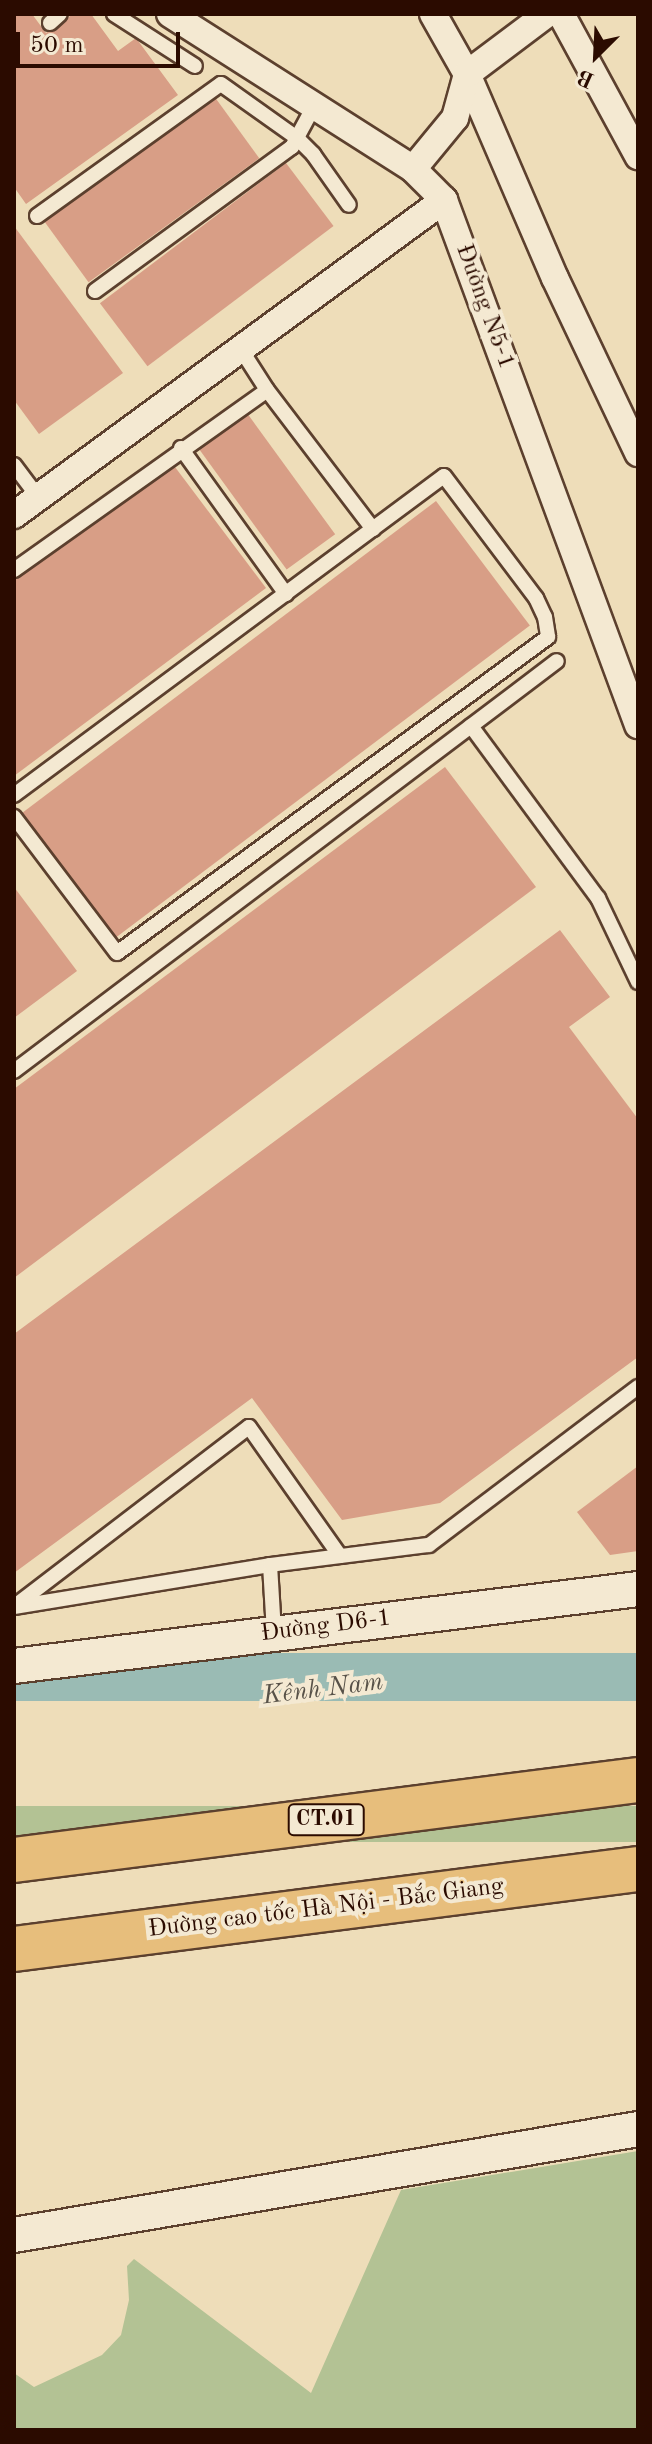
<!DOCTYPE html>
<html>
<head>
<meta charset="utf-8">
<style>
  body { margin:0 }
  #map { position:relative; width:652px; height:2444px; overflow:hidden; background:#eeddb9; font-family:"Old Standard TT",serif }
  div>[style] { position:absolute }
  .green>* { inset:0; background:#b3c294; transform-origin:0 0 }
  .water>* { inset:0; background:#9abbb4; transform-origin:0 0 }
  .building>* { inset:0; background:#d89e86; transform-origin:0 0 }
  .roads { filter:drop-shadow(2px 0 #5c402e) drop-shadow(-2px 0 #5c402e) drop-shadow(0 2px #5c402e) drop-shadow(0 -2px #5c402e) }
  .service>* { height:14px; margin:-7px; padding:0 7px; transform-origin:7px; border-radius:7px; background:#f4e9d2 }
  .minor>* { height:26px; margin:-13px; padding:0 13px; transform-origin:13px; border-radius:13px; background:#f4e9d2 }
  .tertiary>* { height:34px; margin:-17px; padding:0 17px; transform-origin:17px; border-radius:17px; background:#f4e9d2 }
  .motorway>* { height:44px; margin:-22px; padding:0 22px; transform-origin:22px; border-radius:22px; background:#e7be7c }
  span { translate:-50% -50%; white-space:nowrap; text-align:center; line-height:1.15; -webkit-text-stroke:8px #f4e9d2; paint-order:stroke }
  .shield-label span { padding:2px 6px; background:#f4e9d2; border:2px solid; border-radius:6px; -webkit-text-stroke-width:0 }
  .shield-label { font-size:22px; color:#2b0b00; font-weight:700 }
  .street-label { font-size:24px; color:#2b0b00 }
  .water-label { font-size:26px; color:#575148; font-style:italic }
  .frame { position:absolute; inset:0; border:16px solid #2b0b00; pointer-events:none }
  .north { position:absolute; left:556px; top:16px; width:80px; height:80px; -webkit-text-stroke:6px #f4e9d2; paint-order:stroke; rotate:204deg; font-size:22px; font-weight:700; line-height:32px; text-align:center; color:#2b0b00 }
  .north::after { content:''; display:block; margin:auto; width:28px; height:36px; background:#2b0b00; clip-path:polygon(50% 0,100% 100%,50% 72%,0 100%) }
  .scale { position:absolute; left:16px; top:32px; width:164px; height:36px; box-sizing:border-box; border:4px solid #2b0b00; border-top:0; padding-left:10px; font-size:24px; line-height:28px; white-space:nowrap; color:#2b0b00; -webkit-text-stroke:6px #f4e9d2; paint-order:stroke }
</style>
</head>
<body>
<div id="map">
  <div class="green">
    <i style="left:638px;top:1806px;width:36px;height:629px;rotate:90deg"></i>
    <i style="clip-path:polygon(638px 2151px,638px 2430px,14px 2430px,14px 2373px,34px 2387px,102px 2355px,121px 2335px,129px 2300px,127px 2266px,134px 2259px,311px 2393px,401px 2190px)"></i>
  </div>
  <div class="water">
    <i style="left:638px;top:1653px;width:48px;height:629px;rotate:90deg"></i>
  </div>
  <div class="building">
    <i style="clip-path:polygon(14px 14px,32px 14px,46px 33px,73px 14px,91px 14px,118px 51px,136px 38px,178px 95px,26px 204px,14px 187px)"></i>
    <i style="left:214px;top:96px;width:77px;height:211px;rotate:54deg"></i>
    <i style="left:286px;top:163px;width:79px;height:233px;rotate:53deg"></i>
    <i style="clip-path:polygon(14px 226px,123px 373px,39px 434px,14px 400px)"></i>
    <i style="left:247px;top:413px;width:150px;height:60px;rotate:54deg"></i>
    <i style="clip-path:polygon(172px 463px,266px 588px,14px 776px,14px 580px)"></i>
    <i style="left:436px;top:501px;width:156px;height:520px;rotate:53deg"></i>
    <i style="clip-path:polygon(445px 767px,536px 887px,14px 1278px,14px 1089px)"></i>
    <i style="clip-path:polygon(14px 887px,77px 971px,14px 1018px)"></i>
    <i style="clip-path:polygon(560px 930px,610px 997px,569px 1027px,638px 1119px,638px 1357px,440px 1503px,342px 1520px,252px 1398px,14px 1573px,14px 1334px)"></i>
    <i style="clip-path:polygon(638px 1466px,638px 1551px,610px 1555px,577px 1512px)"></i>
  </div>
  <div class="roads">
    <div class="service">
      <i style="left:114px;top:14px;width:96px;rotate:32.7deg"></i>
      <i style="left:50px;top:23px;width:13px;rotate:-42deg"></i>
      <i style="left:37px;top:216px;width:226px;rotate:-35.7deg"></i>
      <i style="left:221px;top:84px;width:93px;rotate:35.4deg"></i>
      <i style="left:297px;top:138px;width:23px;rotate:45deg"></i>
      <i style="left:313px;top:154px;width:62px;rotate:54.8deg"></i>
      <i style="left:95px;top:291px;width:244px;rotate:-36.2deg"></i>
      <i style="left:292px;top:147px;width:47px;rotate:-61.8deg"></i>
      <i style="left:242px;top:351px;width:46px;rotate:57.3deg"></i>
      <i style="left:267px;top:390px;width:175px;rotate:52.7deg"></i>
      <i style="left:181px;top:448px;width:180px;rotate:54.3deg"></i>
      <i style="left:14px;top:465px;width:40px;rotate:53deg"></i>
      <i style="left:14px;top:570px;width:310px;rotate:-35.4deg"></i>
      <i style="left:471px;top:726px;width:214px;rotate:53.6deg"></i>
      <i style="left:598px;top:898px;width:93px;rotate:64.5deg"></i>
      <i style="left:14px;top:795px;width:535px;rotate:-36.57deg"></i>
      <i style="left:444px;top:476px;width:153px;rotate:53deg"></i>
      <i style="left:536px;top:598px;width:21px;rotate:65deg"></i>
      <i style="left:545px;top:617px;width:20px;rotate:81deg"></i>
      <i style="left:548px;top:637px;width:534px;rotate:143.75deg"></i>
      <i style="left:117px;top:953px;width:171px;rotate:-127.1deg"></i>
      <i style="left:14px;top:1071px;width:680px;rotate:-37.06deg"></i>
      <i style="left:270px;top:1565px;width:68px;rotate:86.6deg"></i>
      <i style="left:16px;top:1605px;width:293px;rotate:-37.4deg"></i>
      <i style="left:249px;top:1427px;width:158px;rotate:54.8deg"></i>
      <i style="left:14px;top:1607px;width:259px;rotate:-9.3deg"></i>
      <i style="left:270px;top:1565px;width:160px;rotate:-7.2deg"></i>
      <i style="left:429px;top:1545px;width:262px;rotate:-37.1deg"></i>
    </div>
    <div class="minor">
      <i style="left:170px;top:14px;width:288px;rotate:32.5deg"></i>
      <i style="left:413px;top:169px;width:44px;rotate:45deg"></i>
      <i style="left:444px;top:200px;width:560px;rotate:69.72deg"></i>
      <i style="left:433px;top:14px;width:69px;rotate:60.5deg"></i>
      <i style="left:467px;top:74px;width:222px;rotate:66.7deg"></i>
      <i style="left:555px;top:278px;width:194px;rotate:64.6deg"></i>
      <i style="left:561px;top:14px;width:162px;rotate:61.5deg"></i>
      <i style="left:413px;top:169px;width:66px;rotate:-50.5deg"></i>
      <i style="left:455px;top:118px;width:46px;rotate:-74.7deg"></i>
      <i style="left:467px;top:74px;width:100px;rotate:-36.9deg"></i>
      <i style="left:14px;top:515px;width:533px;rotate:-36.22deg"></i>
    </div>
    <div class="tertiary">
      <i style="left:14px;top:1666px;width:629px;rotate:-7.03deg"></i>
      <i style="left:14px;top:2235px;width:633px;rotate:-9.64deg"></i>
    </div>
    <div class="motorway">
      <i style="left:14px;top:1860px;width:629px;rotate:-7.31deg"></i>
      <i style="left:14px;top:1949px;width:629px;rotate:-7.31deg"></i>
    </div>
  </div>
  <div class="shield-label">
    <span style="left:326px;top:1820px">CT.01</span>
  </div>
  <div class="street-label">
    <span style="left:484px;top:307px;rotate:70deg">Đường N5-1</span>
    <span style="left:326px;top:1627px;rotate:-7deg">Đường D6-1</span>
    <span style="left:326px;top:1909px;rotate:-7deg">Đường cao tốc Hà Nội - Bắc Giang</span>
  </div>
  <div class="water-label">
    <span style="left:323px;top:1690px;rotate:-7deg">Kênh Nam</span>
  </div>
  <div class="frame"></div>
  <div class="north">B</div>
  <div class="scale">50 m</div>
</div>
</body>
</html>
